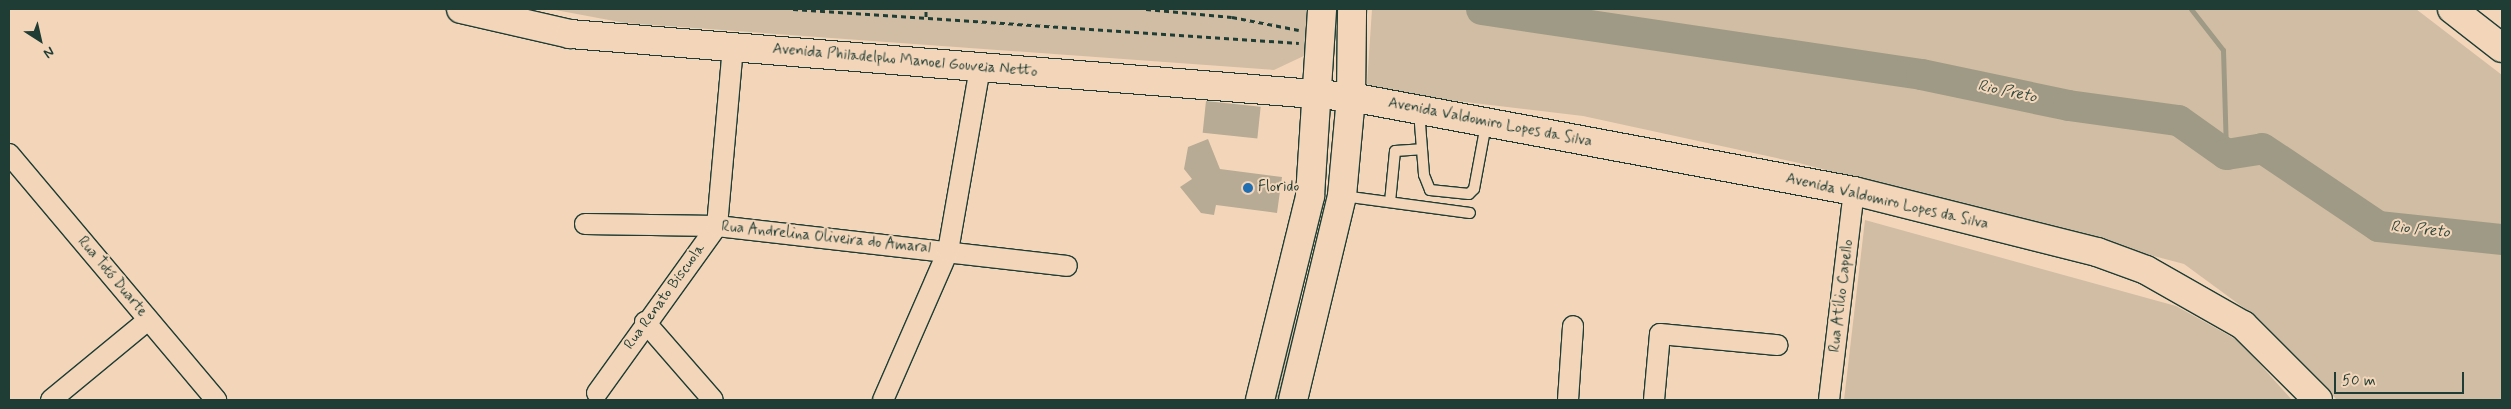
<!DOCTYPE html>
<html>
<head>
<meta charset="utf-8">
<style>
  body { margin:0 }
  #map { position:relative; width:2511px; height:409px; overflow:hidden; background:#f3d6ba; font-family:Mynerve,sans-serif }
  div>[style] { position:absolute }
  .green>* { inset:0; background:#d1bda4 }
  .stream>* { height:5px; margin:-2.5px; padding:0 2.5px; transform-origin:2.5px; border-radius:2.5px; background:#9f9a85 }
  .river>* { height:31px; margin:-15.5px; padding:0 15.5px; transform-origin:15.5px; border-radius:15.5px; background:#9f9a85 }
  .building>* { inset:0; background:#b8ab95; transform-origin:0 0 }
  .path>* { height:3px; margin-top:-1.5px; transform-origin:0; background:repeating-linear-gradient(90deg,#1f3d34 0 5px,transparent 0 9px) }
  .roads { filter:drop-shadow(1px 0 #1f3d34) drop-shadow(-1px 0 #1f3d34) drop-shadow(0 1px #1f3d34) drop-shadow(0 -1px #1f3d34) }
  .service>* { height:10px; margin:-5px; padding:0 5px; transform-origin:5px; border-radius:5px; background:#f3d6ba }
  .minor>* { height:20px; margin:-10px; padding:0 10px; transform-origin:10px; border-radius:10px; background:#f3d6ba }
  .secondary>* { height:28px; margin:-14px; padding:0 14px; transform-origin:14px; border-radius:14px; background:#f3d6ba }
  .primary>* { height:28px; margin:-14px; padding:0 14px; transform-origin:14px; border-radius:14px; background:#f3d6ba }
  .dots>* { width:14px; height:14px; translate:-50% -50%; box-sizing:border-box; border:2px solid #f3d6ba; border-radius:50% }
  span { translate:-50% -50%; white-space:nowrap; text-align:center; line-height:1.15; -webkit-text-stroke:4px #f3d6ba; paint-order:stroke }
  .street-label { font-size:15px; color:#1f3d34 }
  .poi-label { font-size:15px; color:#1f3d34 }
  .left { translate:0 -50%; text-align:left }
  .water-label { font-size:16px; color:#324b40; font-style:italic }
  .frame { position:absolute; inset:0; border:10px solid #1f3d34; pointer-events:none }
  .north { position:absolute; left:15px; top:15px; width:50px; height:50px; -webkit-text-stroke:4px #f3d6ba; paint-order:stroke; rotate:145deg; font-size:14px; font-weight:700; line-height:20px; text-align:center; color:#1f3d34 }
  .north::after { content:''; display:block; margin:auto; width:18px; height:22px; background:#1f3d34; clip-path:polygon(50% 0,100% 100%,50% 72%,0 100%) }
  .scale { position:absolute; left:2334px; top:372px; width:130px; height:22px; box-sizing:border-box; border:2px solid #1f3d34; border-top:0; padding-left:6px; font-size:15px; line-height:18px; white-space:nowrap; color:#1f3d34; -webkit-text-stroke:4px #f3d6ba; paint-order:stroke }
</style>
</head>
<body>
<div id="map">
  <div class="green">
    <i style="clip-path:polygon(550px 9px,1315px 9px,1310px 53px,1274px 70px,625px 23px)"></i>
    <i style="clip-path:polygon(1372px 9px,2416px 9px,2502px 75px,2502px 400px,2337px 400px,2259px 319px,2184px 264px,1799px 163px,1583px 116px,1398px 94px,1367px 84px)"></i>
    <i style="clip-path:polygon(1865px 220px,2176px 306px,2239px 341px,2292px 400px,1844px 400px)"></i>
    <i style="clip-path:polygon(1307px 286px,1284px 400px,1270px 400px)"></i>
  </div>
  <div class="stream">
    <i style="left:2191px;top:9px;width:52px;rotate:52deg"></i>
    <i style="left:2223px;top:50px;width:104px;rotate:88.3deg"></i>
  </div>
  <div class="river">
    <i style="left:1481px;top:9px;width:445px;rotate:8.4deg"></i>
    <i style="left:1921px;top:74px;width:150px;rotate:11.9deg"></i>
    <i style="left:2068px;top:105px;width:111px;rotate:7.8deg"></i>
    <i style="left:2178px;top:120px;width:59px;rotate:35.3deg"></i>
    <i style="left:2226px;top:154px;width:36px;rotate:-9deg"></i>
    <i style="left:2262px;top:148px;width:140px;rotate:33.9deg"></i>
    <i style="left:2378px;top:226px;width:125px;rotate:6deg"></i>
  </div>
  <div class="building">
    <i style="left:1206px;top:101px;width:55px;height:32px;rotate:6deg"></i>
    <i style="clip-path:polygon(1208px 139px,1220px 169px,1282px 177px,1277px 213px,1216px 205px,1214px 215px,1201px 213px,1180px 187px,1192px 179px,1184px 169px,1188px 147px)"></i>
  </div>
  <div class="path">
    <i style="left:793px;top:9px;width:507px;rotate:3.84deg"></i>
    <i style="left:1146px;top:9px;width:86px;rotate:5.3deg"></i>
    <i style="left:1232px;top:17px;width:68px;rotate:11deg"></i>
    <i style="left:926px;top:17px;width:8px;rotate:-90deg"></i>
  </div>
  <div class="roads">
    <div class="service">
      <i style="left:1419px;top:111px;width:64px;rotate:85.5deg"></i>
      <i style="left:1424px;top:175px;width:16px;rotate:68deg"></i>
      <i style="left:1430px;top:190px;width:39px;rotate:6deg"></i>
      <i style="left:1469px;top:194px;width:7px;rotate:-45deg"></i>
      <i style="left:1474px;top:189px;width:66px;rotate:-79.5deg"></i>
      <i style="left:1343px;top:196px;width:128px;rotate:7.6deg"></i>
      <i style="left:1390px;top:202px;width:51px;rotate:-84.4deg"></i>
      <i style="left:1395px;top:151px;width:26px;rotate:-4deg"></i>
    </div>
    <div class="minor">
      <i style="left:9px;top:154px;width:322px;rotate:49.9deg"></i>
      <i style="left:585px;top:224px;width:132px;rotate:0.9deg"></i>
      <i style="left:717px;top:226px;width:352px;rotate:6.5deg"></i>
      <i style="left:645px;top:322px;width:103px;rotate:48.9deg"></i>
      <i style="left:597px;top:393px;width:206px;rotate:-54.3deg"></i>
      <i style="left:717px;top:226px;width:180px;rotate:-84.9deg"></i>
      <i style="left:51px;top:400px;width:126px;rotate:-39.5deg"></i>
      <i style="left:883px;top:400px;width:163px;rotate:-66.4deg"></i>
      <i style="left:948px;top:251px;width:187px;rotate:-80.1deg"></i>
      <i style="left:1568px;top:400px;width:74px;rotate:-86.1deg"></i>
      <i style="left:1654px;top:400px;width:66px;rotate:-84.8deg"></i>
      <i style="left:1660px;top:334px;width:118px;rotate:5.4deg"></i>
      <i style="left:1829px;top:400px;width:210px;rotate:-83.2deg"></i>
    </div>
    <div class="secondary">
      <i style="left:2452px;top:9px;width:63px;rotate:38deg"></i>
      <i style="left:1351px;top:97px;width:512px;rotate:10.59deg"></i>
      <i style="left:1854px;top:191px;width:251px;rotate:14.1deg"></i>
      <i style="left:2097px;top:252px;width:52px;rotate:20.2deg"></i>
      <i style="left:2146px;top:270px;width:112px;rotate:29.6deg"></i>
      <i style="left:2243px;top:325px;width:106px;rotate:45deg"></i>
    </div>
    <div class="primary">
      <i style="left:461px;top:9px;width:112px;rotate:12.9deg"></i>
      <i style="left:570px;top:34px;width:784px;rotate:4.61deg"></i>
      <i style="left:1260px;top:400px;width:210px;rotate:-76.2deg"></i>
      <i style="left:1310px;top:196px;width:187px;rotate:-86.3deg"></i>
      <i style="left:1293px;top:400px;width:210px;rotate:-76.5deg"></i>
      <i style="left:1342px;top:196px;width:99px;rotate:-84.8deg"></i>
      <i style="left:1351px;top:97px;width:88px;rotate:-89.3deg"></i>
    </div>
  </div>
  <div class="dots">
    <i style="left:1248px;top:188px;background:#1f6fb2"></i>
  </div>
  <div class="street-label">
    <span style="left:905px;top:61px;rotate:5deg">Avenida Philadelpho Manoel Gouveia Netto</span>
    <span style="left:1490px;top:123px;rotate:11deg">Avenida Valdomiro Lopes da Silva</span>
    <span style="left:1887px;top:202px;rotate:13deg">Avenida Valdomiro Lopes da Silva</span>
    <span style="left:826px;top:238px;rotate:6deg">Rua Andrelina Oliveira do Amaral</span>
    <span style="left:112px;top:277px;rotate:50deg">Rua Totó Duarte</span>
    <span style="left:1842px;top:296px;rotate:-83deg">Rua Atílio Capello</span>
    <span style="left:665px;top:297px;rotate:-54deg">Rua Renato Biscuola</span>
  </div>
  <div class="poi-label">
    <span class="left" style="left:1258px;top:188px">Florido</span>
  </div>
  <div class="water-label">
    <span style="left:2007px;top:92px;rotate:12deg">Rio Preto</span>
    <span style="left:2420px;top:230px;rotate:6deg">Rio Preto</span>
  </div>
  <div class="frame"></div>
  <div class="north">N</div>
  <div class="scale">50 m</div>
</div>
</body>
</html>
